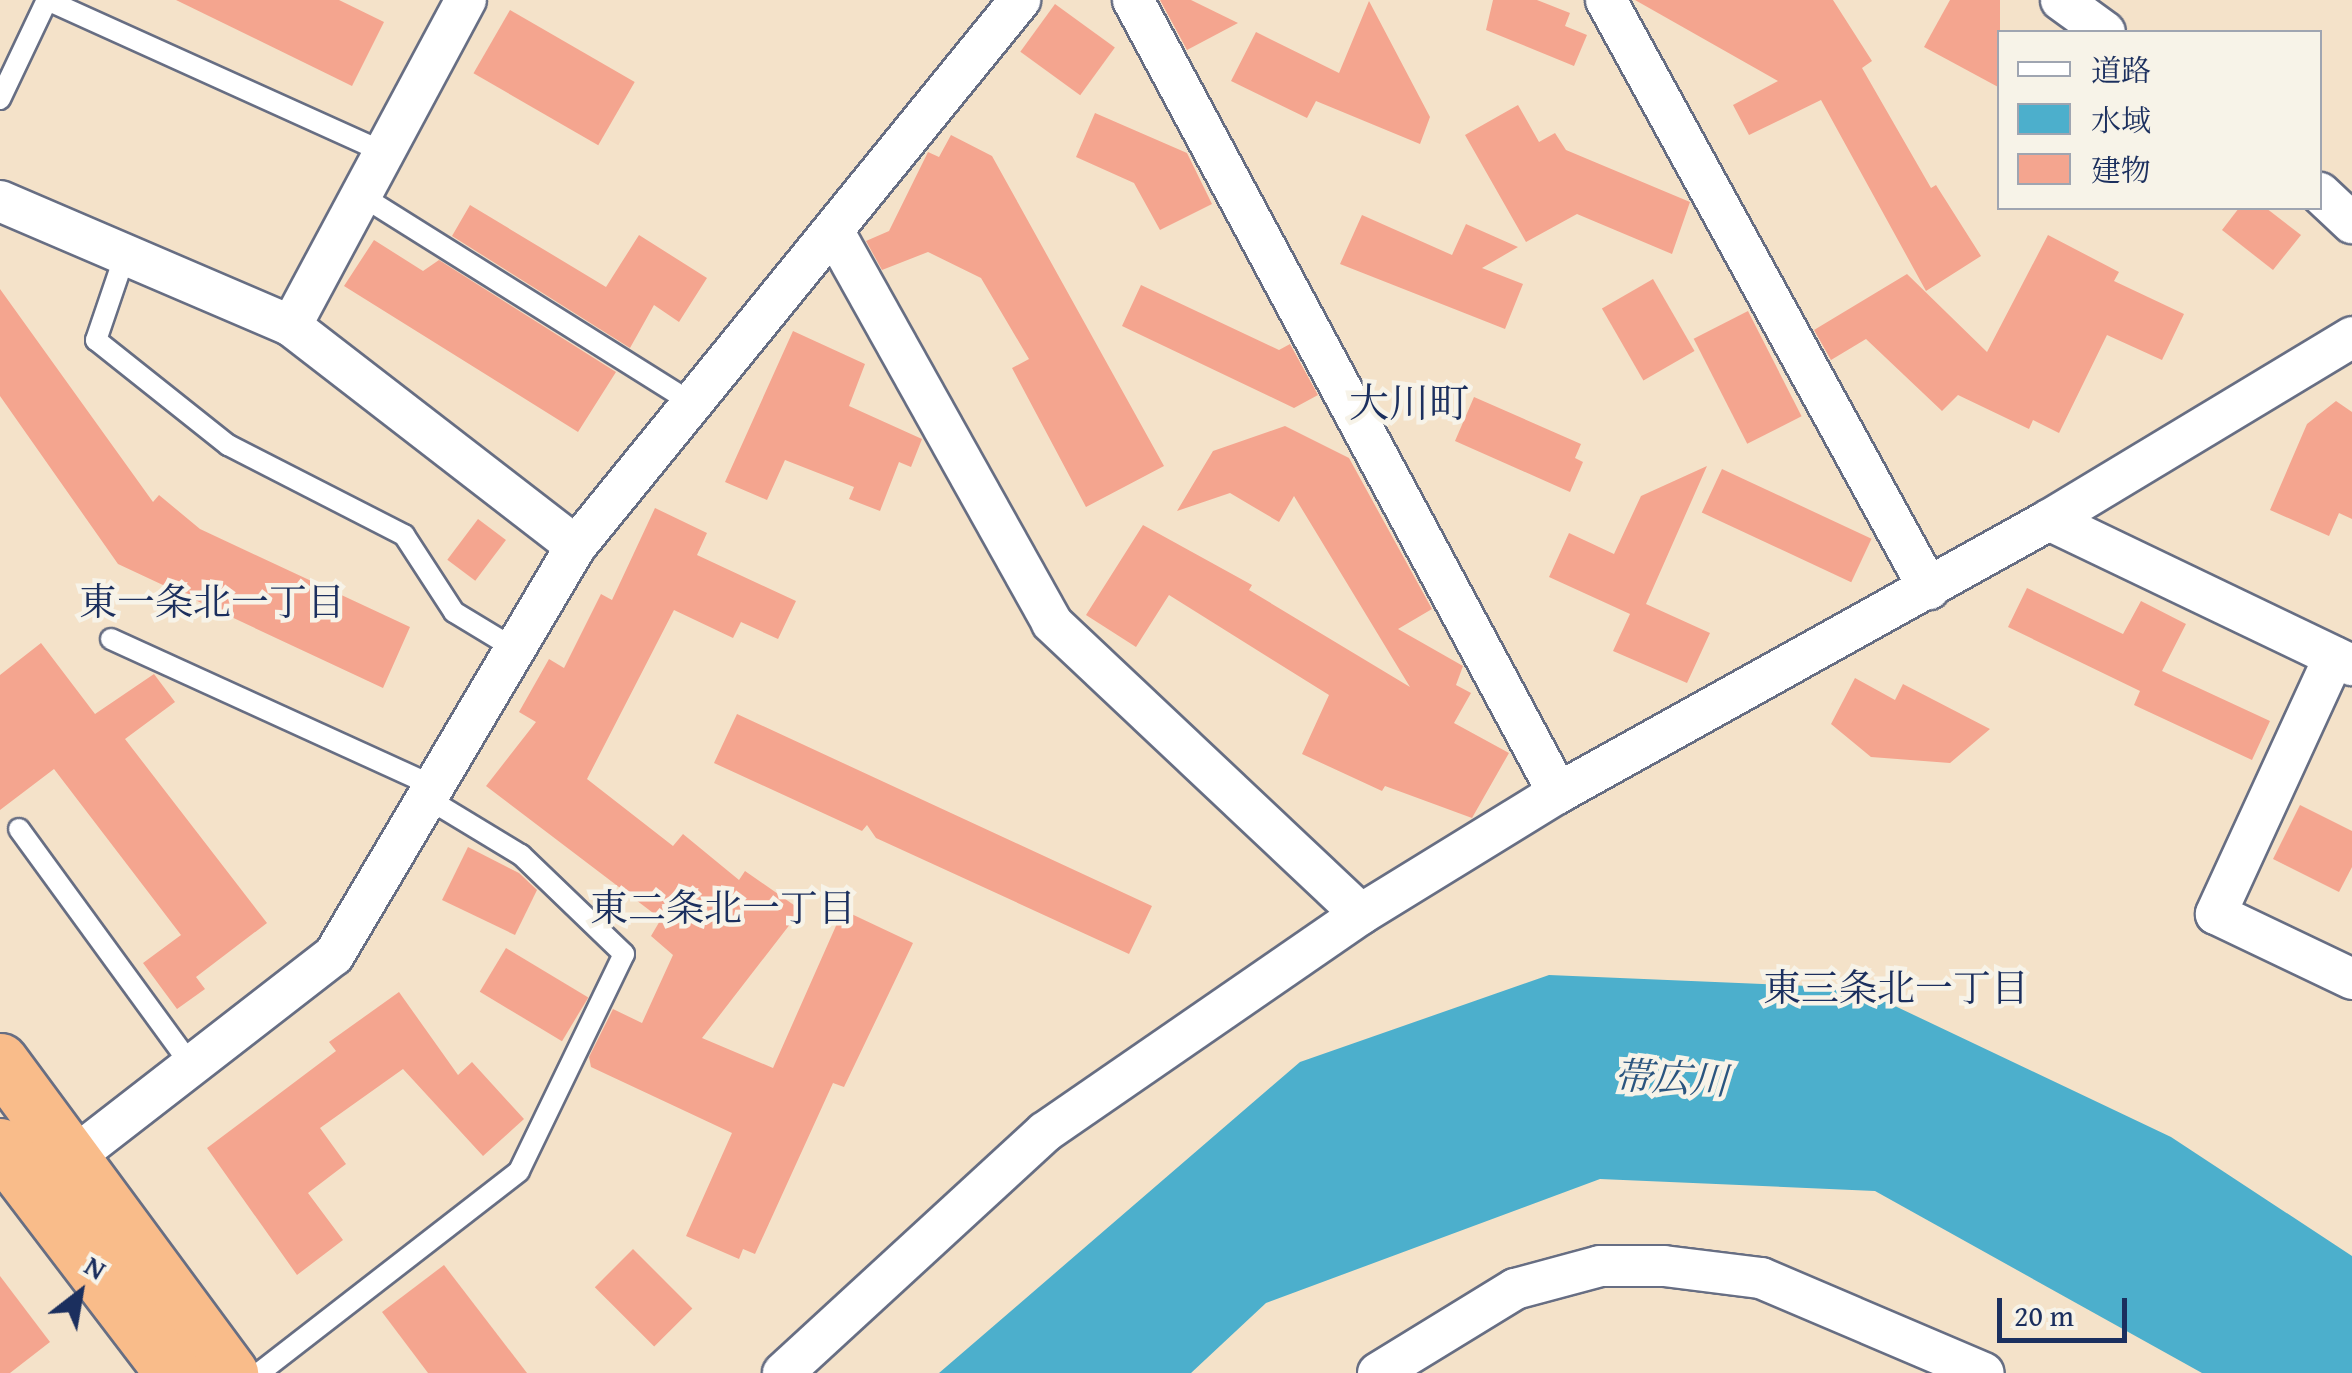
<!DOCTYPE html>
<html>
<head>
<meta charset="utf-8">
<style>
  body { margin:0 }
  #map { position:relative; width:2352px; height:1373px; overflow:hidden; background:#f4e2c9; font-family:"Gentium Book Plus","Noto Serif JP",serif }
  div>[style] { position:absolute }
  .water>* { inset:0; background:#4cafcc }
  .building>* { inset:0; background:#f4a58f; transform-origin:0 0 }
  .roads { filter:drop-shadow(2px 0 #676e83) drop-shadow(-2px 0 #676e83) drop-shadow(0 2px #676e83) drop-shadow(0 -2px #676e83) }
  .service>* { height:20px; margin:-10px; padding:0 10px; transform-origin:10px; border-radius:10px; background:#fff }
  .minor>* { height:40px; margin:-20px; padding:0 20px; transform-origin:20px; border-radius:20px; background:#fff }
  .trunk>* { height:55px; margin:-27.5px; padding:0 27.5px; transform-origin:27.5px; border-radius:27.5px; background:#f9bc8a }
  span { translate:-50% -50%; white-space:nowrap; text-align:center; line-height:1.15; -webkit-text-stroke:9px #f7f3e8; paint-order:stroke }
  .neighbourhood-label { font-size:38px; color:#1b2f5e }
  .water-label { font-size:38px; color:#2a557f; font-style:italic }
  .quarter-label { font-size:40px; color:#1b2f5e }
  .legend { position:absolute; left:1997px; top:30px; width:325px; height:180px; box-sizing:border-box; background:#f7f3e8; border:2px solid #9fa5b1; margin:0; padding:12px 18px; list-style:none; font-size:30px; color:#1b2f5e }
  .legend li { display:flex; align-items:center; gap:20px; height:50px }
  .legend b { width:50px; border:2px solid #9fa5b1 }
  .north { position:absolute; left:30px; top:1243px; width:100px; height:100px; -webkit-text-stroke:8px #f7f3e8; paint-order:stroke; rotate:31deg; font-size:28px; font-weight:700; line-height:40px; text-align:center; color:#1b2f5e }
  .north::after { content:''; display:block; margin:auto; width:35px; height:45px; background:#1b2f5e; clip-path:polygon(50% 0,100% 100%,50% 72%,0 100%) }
  .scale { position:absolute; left:1997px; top:1298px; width:130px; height:45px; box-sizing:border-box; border:5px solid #1b2f5e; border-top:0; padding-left:12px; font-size:30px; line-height:35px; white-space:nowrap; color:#1b2f5e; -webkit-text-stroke:8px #f7f3e8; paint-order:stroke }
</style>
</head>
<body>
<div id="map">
  <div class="water">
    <i style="clip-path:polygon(1549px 975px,1857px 988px,2171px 1137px,2352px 1256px,2352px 1373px,2202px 1373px,1875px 1191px,1600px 1179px,1266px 1303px,1191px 1373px,939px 1373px,1300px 1062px)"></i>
  </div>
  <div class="building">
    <i style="clip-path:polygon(176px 0,339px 0,384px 22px,352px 86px)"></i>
    <i style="clip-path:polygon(1160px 0,1191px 0,1238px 23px,1187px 50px)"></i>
    <i style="clip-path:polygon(1493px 0,1537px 0,1570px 13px,1565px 26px,1587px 35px,1574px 66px,1486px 30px)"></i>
    <i style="clip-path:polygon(1635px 0,1833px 0,1872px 61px,1862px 68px,1931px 188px,1936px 185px,1981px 256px,1926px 291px,1821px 100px,1749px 135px,1733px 105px,1778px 81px)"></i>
    <i style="clip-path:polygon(1950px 0,2000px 0,2000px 88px,1924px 47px)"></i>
    <i style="clip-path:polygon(1369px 1px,1430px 117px,1420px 144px,1316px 101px,1307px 118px,1231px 81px,1256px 32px,1339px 73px)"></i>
    <i style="left:1055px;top:4px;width:74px;height:59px;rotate:36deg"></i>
    <i style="left:510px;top:10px;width:144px;height:73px;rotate:30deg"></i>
    <i style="clip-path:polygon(1518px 105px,1539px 142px,1555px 133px,1566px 150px,1690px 202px,1672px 254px,1577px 214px,1526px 242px,1465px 135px)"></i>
    <i style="clip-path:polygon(1095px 113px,1187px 153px,1212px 204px,1160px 230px,1134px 183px,1076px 157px)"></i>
    <i style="clip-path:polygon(951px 135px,992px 156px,1164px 466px,1086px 507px,1012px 368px,1029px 359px,981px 278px,928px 252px,882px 270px,866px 241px,889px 231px,928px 152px,939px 157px)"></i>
    <i style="clip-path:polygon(470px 205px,606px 287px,639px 235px,707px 278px,679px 322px,654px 305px,630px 348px,452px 236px)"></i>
    <i style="clip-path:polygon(2239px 208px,2266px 208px,2301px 235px,2273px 270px,2222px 230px)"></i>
    <i style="clip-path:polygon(1362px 215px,1452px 255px,1466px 224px,1518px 247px,1482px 268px,1523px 284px,1505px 329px,1340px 264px)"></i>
    <i style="clip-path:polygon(2048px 235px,2119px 272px,2114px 281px,2184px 314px,2162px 360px,2107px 335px,2059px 433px,2033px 420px,2029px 429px,1958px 395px,1942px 411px,1866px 339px,1831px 360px,1814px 330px,1907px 274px,1987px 352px)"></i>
    <i style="clip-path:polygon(374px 240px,423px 271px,439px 260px,616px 372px,578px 432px,344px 286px)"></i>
    <i style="left:1653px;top:279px;width:83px;height:59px;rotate:60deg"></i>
    <i style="clip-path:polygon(1141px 285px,1279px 350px,1290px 344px,1318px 395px,1294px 408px,1122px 326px)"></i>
    <i style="clip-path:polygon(0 289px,153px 502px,159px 495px,200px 529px,410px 627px,383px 688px,118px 564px,0 396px)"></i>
    <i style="left:1748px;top:311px;width:118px;height:61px;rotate:63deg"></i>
    <i style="clip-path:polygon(793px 331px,865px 364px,849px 406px,922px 439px,911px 467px,899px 462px,880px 511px,849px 499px,854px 487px,785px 460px,767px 500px,725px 482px)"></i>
    <i style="clip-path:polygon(1474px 397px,1581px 444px,1575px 458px,1583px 462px,1570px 492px,1455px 441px)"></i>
    <i style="clip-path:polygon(2336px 401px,2352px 412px,2352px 519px,2339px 513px,2329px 536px,2270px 510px,2307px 424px)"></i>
    <i style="clip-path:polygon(1285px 426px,1349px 458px,1432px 609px,1398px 629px,1463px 666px,1456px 685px,1471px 693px,1454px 723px,1509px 753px,1472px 818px,1385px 786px,1382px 791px,1302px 754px,1329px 695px,1169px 595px,1136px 647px,1086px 615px,1143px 525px,1252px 585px,1249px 590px,1410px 687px,1294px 496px,1279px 522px,1230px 493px,1177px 511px,1213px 451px)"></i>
    <i style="clip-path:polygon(1707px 466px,1646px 604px,1710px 633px,1687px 683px,1613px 651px,1630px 614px,1549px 577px,1569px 533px,1614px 554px,1641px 496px)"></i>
    <i style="left:1722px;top:469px;width:165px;height:48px;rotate:25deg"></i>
    <i style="clip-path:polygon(655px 508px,707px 533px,697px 555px,796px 601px,778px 639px,741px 622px,733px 638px,674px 610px,587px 779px,673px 846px,683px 834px,739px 880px,745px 871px,801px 910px,702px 1038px,773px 1068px,843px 910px,913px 943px,844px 1087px,833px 1083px,755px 1254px,743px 1249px,739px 1259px,686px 1236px,732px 1133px,591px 1067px,589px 1057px,613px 1009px,642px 1023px,673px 955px,651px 936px,661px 919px,486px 786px,536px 722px,519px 712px,549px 659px,564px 668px,601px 594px,612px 600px)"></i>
    <i style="left:478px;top:519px;width:35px;height:51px;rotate:37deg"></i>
    <i style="clip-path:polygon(2027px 588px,2123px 634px,2141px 601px,2186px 624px,2162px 671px,2270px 721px,2252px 760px,2134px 705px,2140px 691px,2008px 627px)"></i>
    <i style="clip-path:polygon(41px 643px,95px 714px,154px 674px,175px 702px,125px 739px,267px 923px,196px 977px,205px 989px,177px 1009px,143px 963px,181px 935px,54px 769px,0 810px,0 675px)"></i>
    <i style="clip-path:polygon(1855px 678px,1895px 700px,1903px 684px,1990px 729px,1950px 763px,1871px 757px,1831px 724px)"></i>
    <i style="clip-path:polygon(737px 714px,1152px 906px,1129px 954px,876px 838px,867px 825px,862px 831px,714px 763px)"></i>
    <i style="clip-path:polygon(2300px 805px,2352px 831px,2352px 867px,2339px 892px,2273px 859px)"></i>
    <i style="clip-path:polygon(468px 847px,519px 873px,537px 890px,515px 935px,442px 900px)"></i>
    <i style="left:506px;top:948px;width:96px;height:51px;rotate:31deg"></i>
    <i style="clip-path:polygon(399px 992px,458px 1075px,472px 1062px,524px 1119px,483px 1156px,403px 1069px,320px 1128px,346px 1164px,308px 1193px,343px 1240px,297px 1275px,207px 1148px,336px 1051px,329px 1042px)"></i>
    <i style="left:633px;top:1249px;width:84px;height:54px;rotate:45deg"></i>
    <i style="clip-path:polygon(444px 1265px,527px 1373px,428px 1373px,382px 1312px)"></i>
    <i style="clip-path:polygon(0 1276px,50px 1342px,10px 1373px,0 1373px)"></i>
  </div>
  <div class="roads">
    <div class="service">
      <i style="left:0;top:99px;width:110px;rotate:-64.6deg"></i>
      <i style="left:47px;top:0;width:367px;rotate:24.3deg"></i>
      <i style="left:359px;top:194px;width:395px;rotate:32.1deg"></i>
      <i style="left:125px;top:255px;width:90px;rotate:108.8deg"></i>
      <i style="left:96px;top:340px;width:169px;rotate:38.5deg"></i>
      <i style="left:228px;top:445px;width:198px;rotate:27.1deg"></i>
      <i style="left:404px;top:535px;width:92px;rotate:57deg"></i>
      <i style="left:454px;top:612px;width:71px;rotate:31.2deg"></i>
      <i style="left:111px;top:639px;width:355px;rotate:24.5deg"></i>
      <i style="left:19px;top:829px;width:293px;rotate:53.9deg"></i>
      <i style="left:259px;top:1373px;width:329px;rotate:-37.8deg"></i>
      <i style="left:519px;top:1171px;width:241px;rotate:-64.2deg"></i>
      <i style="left:624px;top:954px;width:143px;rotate:-136.1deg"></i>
      <i style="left:521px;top:855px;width:110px;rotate:-148.8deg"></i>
    </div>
    <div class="minor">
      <i style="left:1133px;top:0;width:900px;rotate:61.81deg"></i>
      <i style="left:1606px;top:0;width:672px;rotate:61.26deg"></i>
      <i style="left:2061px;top:0;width:54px;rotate:36deg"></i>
      <i style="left:2320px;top:193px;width:44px;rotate:43.2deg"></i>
      <i style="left:0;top:201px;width:317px;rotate:23.2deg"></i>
      <i style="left:291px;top:326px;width:360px;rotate:37.7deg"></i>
      <i style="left:835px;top:234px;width:445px;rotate:60.8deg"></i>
      <i style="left:1052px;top:623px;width:424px;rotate:43.3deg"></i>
      <i style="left:291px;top:326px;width:370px;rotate:-61.8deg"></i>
      <i style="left:2049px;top:520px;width:336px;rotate:25.6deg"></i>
      <i style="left:2334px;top:657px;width:283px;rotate:114.7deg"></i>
      <i style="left:2216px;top:914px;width:151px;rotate:25.5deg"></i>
      <i style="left:71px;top:1159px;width:333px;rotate:-37.8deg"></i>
      <i style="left:334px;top:955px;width:475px;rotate:-59.4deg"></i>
      <i style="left:576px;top:546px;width:704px;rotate:-50.88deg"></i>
      <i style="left:783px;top:1373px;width:356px;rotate:-42.6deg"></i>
      <i style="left:1045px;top:1132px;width:384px;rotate:-34.6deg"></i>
      <i style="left:1361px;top:914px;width:231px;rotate:-31.6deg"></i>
      <i style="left:1558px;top:793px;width:562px;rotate:-29.07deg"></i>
      <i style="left:2049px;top:520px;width:354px;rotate:-31.1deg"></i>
      <i style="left:1378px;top:1373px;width:161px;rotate:-31.5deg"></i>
      <i style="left:1515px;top:1289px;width:88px;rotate:-15.1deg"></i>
      <i style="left:1600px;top:1266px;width:64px"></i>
      <i style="left:1664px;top:1266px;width:98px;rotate:7.1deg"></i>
      <i style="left:1761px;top:1278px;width:242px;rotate:23.1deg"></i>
    </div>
    <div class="trunk">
      <i style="left:0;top:1061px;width:388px;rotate:53.6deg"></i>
      <i style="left:0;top:1146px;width:285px;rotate:52.7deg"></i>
    </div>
  </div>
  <div class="neighbourhood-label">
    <span style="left:212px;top:602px">東一条北一丁目</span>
    <span style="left:723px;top:908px">東二条北一丁目</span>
    <span style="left:1896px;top:988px">東三条北一丁目</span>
  </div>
  <div class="water-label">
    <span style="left:1671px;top:1078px;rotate:3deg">帯広川</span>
  </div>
  <div class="quarter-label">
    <span style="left:1409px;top:403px">大川町</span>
  </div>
  <ul class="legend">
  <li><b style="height:12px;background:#fff"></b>道路</li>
  <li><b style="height:28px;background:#4cafcc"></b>水域</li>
  <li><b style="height:28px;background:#f4a58f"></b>建物</li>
  </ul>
  <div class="north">N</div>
  <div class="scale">20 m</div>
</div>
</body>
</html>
